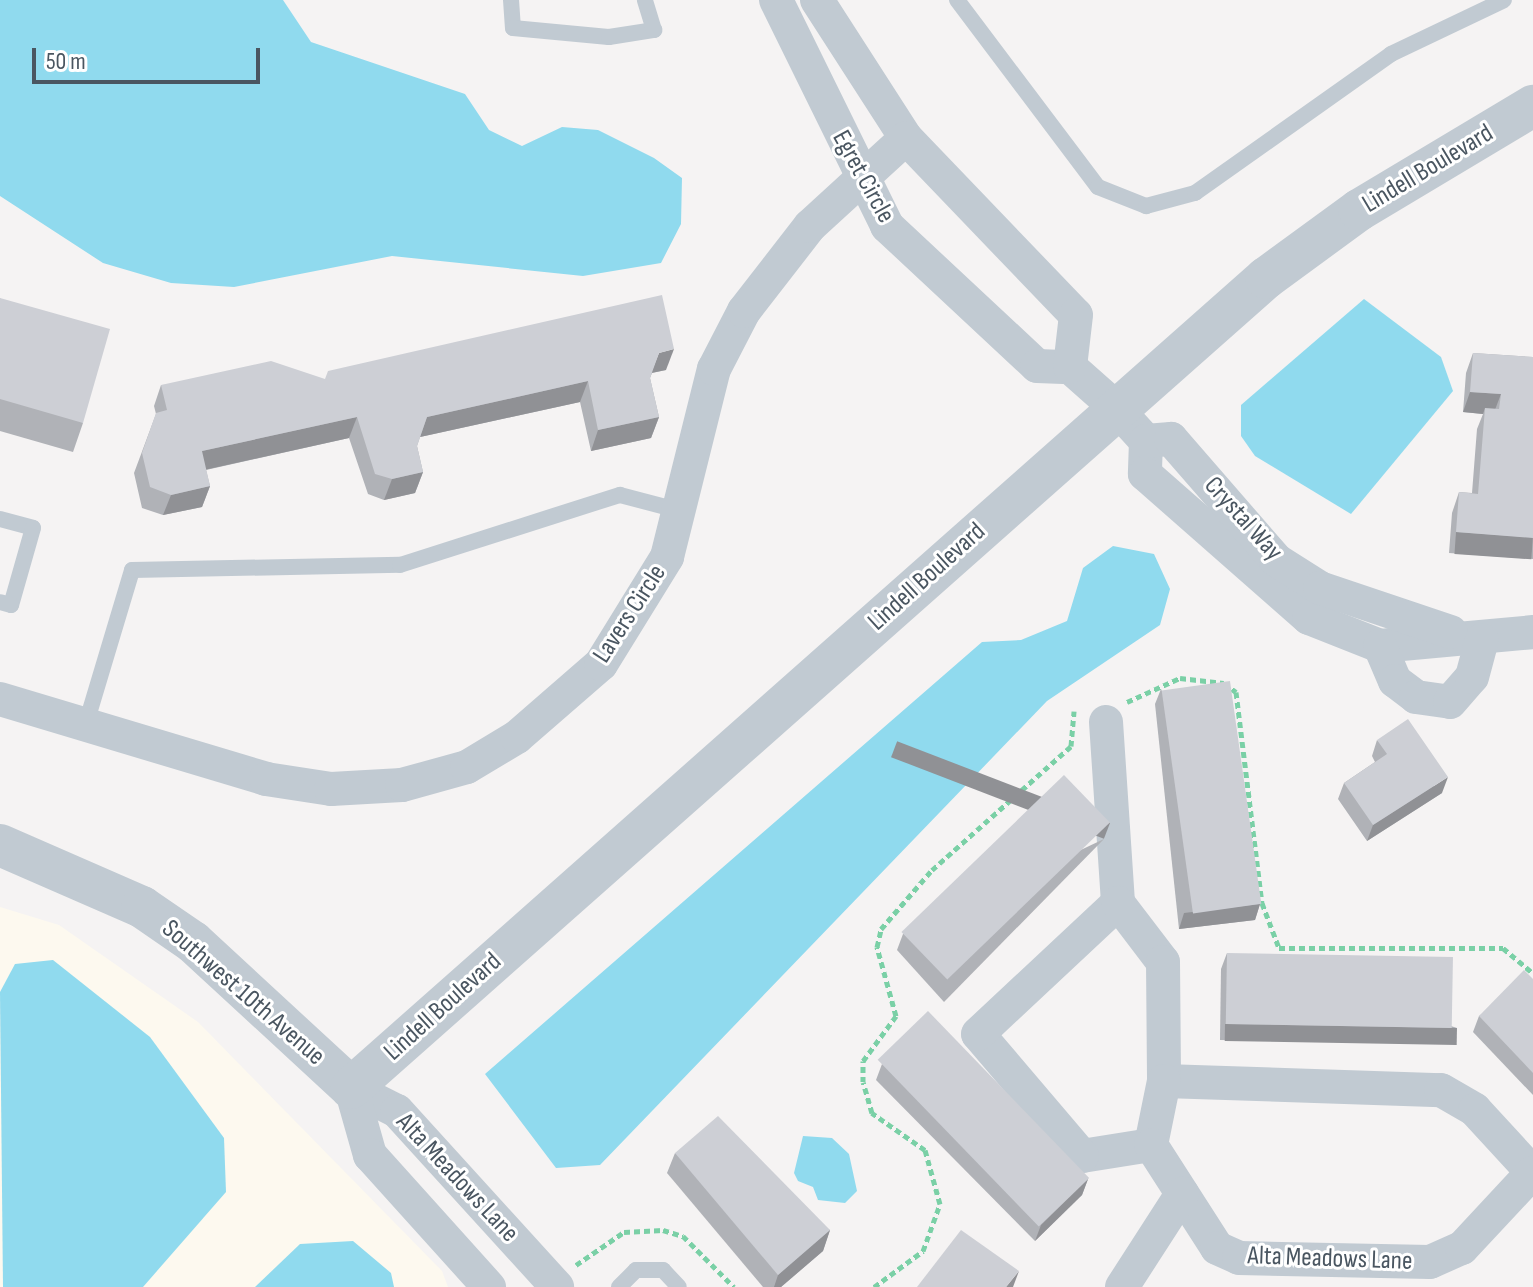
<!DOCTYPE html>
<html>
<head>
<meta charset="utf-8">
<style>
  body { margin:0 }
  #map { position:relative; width:1533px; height:1287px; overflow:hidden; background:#f5f3f3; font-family:"Sofia Sans Condensed",sans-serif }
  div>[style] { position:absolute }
  .commercial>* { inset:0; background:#fdf9ef }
  .water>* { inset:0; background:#90daee }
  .path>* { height:5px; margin-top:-2.5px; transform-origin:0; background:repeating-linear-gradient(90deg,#7ad0a6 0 6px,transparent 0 10px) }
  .service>* { height:16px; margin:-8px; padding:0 8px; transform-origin:8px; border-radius:8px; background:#c1cad2 }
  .minor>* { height:34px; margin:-17px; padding:0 17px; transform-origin:17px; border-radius:17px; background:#c1cad2 }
  .tertiary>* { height:42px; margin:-21px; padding:0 21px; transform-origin:21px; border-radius:21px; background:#c1cad2 }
  .wall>* { inset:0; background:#b0b2b7 }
  .shaded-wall>* { inset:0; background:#909195; transform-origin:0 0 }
  .building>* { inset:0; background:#cdcfd5; transform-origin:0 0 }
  span { translate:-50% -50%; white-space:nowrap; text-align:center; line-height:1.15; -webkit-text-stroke:6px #fff; paint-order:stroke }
  .street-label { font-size:26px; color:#4a5661 }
  .scale { position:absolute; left:32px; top:48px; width:228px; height:36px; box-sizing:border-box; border:4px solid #4a5661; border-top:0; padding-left:10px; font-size:24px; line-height:28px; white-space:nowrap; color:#4a5661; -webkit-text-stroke:6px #fff; paint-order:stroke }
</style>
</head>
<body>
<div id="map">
  <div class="commercial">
    <i style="clip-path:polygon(0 907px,59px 925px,198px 1022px,442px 1271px,448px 1287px,0 1287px)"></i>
  </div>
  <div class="water">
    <i style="clip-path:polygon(0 0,283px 0,311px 42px,465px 94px,489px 130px,522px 146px,562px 127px,598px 130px,654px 158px,682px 178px,681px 224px,661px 263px,583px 276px,392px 256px,234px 287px,171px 283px,103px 263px,0 196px)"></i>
    <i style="clip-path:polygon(1364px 299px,1441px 357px,1453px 391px,1351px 514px,1255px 456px,1241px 436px,1241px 405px)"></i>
    <i style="clip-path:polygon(1113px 546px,1154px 554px,1170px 589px,1160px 625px,1047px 701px,600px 1165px,556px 1168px,485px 1074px,982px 642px,1021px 640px,1067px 621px,1083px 568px)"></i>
    <i style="clip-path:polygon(53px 960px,150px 1037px,224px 1138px,226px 1192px,143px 1287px,3px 1287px,0 992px,15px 964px)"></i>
    <i style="clip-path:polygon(803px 1136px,832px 1138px,849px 1154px,857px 1191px,845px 1203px,818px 1200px,813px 1187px,798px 1181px,794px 1173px)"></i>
    <i style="clip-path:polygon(353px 1241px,391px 1273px,394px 1287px,255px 1287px,300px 1244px)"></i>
  </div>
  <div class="path">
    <i style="left:1127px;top:702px;width:58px;rotate:-24.4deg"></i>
    <i style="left:1180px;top:678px;width:44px;rotate:6.5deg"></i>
    <i style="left:1224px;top:683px;width:15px;rotate:37deg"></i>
    <i style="left:1236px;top:692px;width:213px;rotate:83deg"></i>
    <i style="left:1262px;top:903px;width:48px;rotate:69.3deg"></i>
    <i style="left:1279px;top:948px;width:224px"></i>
    <i style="left:1503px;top:948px;width:39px;rotate:40deg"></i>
    <i style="left:576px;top:1265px;width:58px;rotate:-34.5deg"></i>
    <i style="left:624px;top:1232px;width:39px;rotate:-3deg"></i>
    <i style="left:663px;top:1230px;width:21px;rotate:17deg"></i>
    <i style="left:683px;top:1236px;width:72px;rotate:45deg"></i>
    <i style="left:874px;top:1287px;width:61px;rotate:-36.3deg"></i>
    <i style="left:923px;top:1251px;width:50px;rotate:-70.1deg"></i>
    <i style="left:940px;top:1204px;width:56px;rotate:-105.5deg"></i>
    <i style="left:925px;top:1150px;width:65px;rotate:-145.1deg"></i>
    <i style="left:872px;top:1113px;width:32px;rotate:-106deg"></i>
    <i style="left:863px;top:1082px;width:21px;rotate:-90deg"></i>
    <i style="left:863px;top:1061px;width:56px;rotate:-53.7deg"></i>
    <i style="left:896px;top:1016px;width:72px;rotate:-105.4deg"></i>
    <i style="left:877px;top:947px;width:18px;rotate:-77deg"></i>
    <i style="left:881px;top:929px;width:78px;rotate:-49.2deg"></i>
    <i style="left:932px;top:870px;width:186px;rotate:-41.7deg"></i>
    <i style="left:1071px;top:746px;width:35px;rotate:-85deg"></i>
  </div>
  <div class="service">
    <i style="left:511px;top:0;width:28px;rotate:86deg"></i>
    <i style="left:513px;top:28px;width:96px;rotate:5.4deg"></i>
    <i style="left:609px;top:37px;width:46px;rotate:-8.8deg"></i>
    <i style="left:654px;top:30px;width:31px;rotate:-107deg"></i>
    <i style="left:957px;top:0;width:234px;rotate:53deg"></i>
    <i style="left:1098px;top:187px;width:52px;rotate:21.6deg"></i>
    <i style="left:1146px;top:206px;width:51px;rotate:-14.9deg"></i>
    <i style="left:1195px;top:193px;width:240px;rotate:-35.3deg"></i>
    <i style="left:1391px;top:54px;width:125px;rotate:-25.5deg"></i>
    <i style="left:0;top:519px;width:34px;rotate:15deg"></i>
    <i style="left:33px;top:528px;width:80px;rotate:105.9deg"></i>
    <i style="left:11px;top:605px;width:11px;rotate:-165deg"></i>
    <i style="left:85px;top:727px;width:164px;rotate:-73.3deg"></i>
    <i style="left:132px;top:570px;width:268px;rotate:-1.1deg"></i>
    <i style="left:400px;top:565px;width:231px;rotate:-17.7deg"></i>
    <i style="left:620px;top:495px;width:63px;rotate:14.7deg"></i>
    <i style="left:619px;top:1287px;width:24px;rotate:-45deg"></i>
    <i style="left:636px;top:1270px;width:27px"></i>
    <i style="left:663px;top:1270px;width:23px;rotate:47deg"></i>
  </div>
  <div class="minor">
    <i style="left:776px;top:0;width:252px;rotate:63.8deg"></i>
    <i style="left:887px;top:226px;width:205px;rotate:43deg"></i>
    <i style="left:1037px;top:366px;width:33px;rotate:2deg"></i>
    <i style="left:1070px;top:367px;width:60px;rotate:41.6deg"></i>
    <i style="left:1115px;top:407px;width:46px;rotate:47.6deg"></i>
    <i style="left:1146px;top:441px;width:33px;rotate:92deg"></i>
    <i style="left:1145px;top:474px;width:218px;rotate:41.3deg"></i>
    <i style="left:1309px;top:618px;width:76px;rotate:21.5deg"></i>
    <i style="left:1380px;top:646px;width:154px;rotate:-5.2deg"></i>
    <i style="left:817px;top:0;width:164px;rotate:57.2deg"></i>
    <i style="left:906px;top:138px;width:245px;rotate:46.2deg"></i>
    <i style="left:1076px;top:315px;width:52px;rotate:96.6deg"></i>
    <i style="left:1146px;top:441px;width:25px;rotate:-5deg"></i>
    <i style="left:1171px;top:439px;width:160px;rotate:49deg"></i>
    <i style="left:1276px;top:560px;width:52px;rotate:32.5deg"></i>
    <i style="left:1320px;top:588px;width:138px;rotate:18.6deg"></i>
    <i style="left:1380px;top:646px;width:38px;rotate:67deg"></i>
    <i style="left:1395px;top:681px;width:26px;rotate:37deg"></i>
    <i style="left:1416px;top:697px;width:34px;rotate:8deg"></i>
    <i style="left:1450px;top:702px;width:33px;rotate:-49deg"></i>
    <i style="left:1472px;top:677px;width:38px;rotate:-75deg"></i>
    <i style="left:0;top:699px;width:278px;rotate:16.7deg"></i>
    <i style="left:266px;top:779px;width:66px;rotate:8.7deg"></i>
    <i style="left:331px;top:789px;width:71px;rotate:-3.2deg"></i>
    <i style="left:402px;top:785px;width:67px;rotate:-15.5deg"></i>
    <i style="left:467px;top:767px;width:58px;rotate:-31deg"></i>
    <i style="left:517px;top:737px;width:111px;rotate:-41deg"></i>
    <i style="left:601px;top:664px;width:126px;rotate:-58.3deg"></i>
    <i style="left:667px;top:557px;width:194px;rotate:-76deg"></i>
    <i style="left:714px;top:369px;width:65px;rotate:-62.7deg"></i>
    <i style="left:744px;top:311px;width:108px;rotate:-52.2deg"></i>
    <i style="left:810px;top:226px;width:130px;rotate:-42.5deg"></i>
    <i style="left:1106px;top:722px;width:181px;rotate:86.2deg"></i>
    <i style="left:1164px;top:1081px;width:277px;rotate:1.9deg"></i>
    <i style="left:1441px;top:1090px;width:39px;rotate:30deg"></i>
    <i style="left:1475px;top:1110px;width:86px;rotate:47.4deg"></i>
    <i style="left:351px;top:1088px;width:51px;rotate:26.6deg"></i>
    <i style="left:397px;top:1111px;width:238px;rotate:47.7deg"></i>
    <i style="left:351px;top:1088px;width:70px;rotate:74.2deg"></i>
    <i style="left:370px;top:1155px;width:178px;rotate:48deg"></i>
    <i style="left:1151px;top:1145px;width:70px;rotate:170.9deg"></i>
    <i style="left:1082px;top:1156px;width:160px;rotate:-130.4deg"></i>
    <i style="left:978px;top:1034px;width:192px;rotate:-43.1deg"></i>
    <i style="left:1118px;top:903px;width:74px;rotate:52.7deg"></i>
    <i style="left:1163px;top:962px;width:119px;rotate:89.5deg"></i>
    <i style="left:1164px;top:1081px;width:65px;rotate:101.5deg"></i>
    <i style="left:1151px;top:1145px;width:122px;rotate:57.3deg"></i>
    <i style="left:1217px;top:1248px;width:24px;rotate:24deg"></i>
    <i style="left:1239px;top:1258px;width:191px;rotate:1.2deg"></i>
    <i style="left:1430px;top:1262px;width:35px;rotate:-24deg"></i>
    <i style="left:1462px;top:1248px;width:103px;rotate:-47deg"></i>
    <i style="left:1122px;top:1287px;width:111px;rotate:-57.2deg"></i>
  </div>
  <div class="tertiary">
    <i style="left:0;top:845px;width:155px;rotate:23.6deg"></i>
    <i style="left:142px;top:907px;width:62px;rotate:34.5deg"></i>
    <i style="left:193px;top:942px;width:215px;rotate:42.7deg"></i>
    <i style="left:351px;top:1088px;width:1222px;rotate:-41.52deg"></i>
    <i style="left:1266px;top:278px;width:115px;rotate:-36.2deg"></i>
    <i style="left:1359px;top:210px;width:203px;rotate:-30.9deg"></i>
  </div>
  <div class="wall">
    <i style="clip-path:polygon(0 298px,83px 423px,73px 452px,0 431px)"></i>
    <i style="clip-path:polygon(1473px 353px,1533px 357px,1533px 559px,1449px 553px,1452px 513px,1459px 492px,1472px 493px,1477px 429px,1483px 414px,1463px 412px,1466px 373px)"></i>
    <i style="clip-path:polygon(666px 370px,652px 373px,650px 378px,659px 417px,651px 438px,591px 451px,580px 402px,420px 437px,417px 446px,423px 472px,415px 493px,384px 500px,368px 494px,349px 438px,206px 470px,210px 486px,202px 507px,163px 515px,142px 508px,134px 473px,156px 414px,154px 406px,161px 385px)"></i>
    <i style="clip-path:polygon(1161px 689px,1260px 904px,1255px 920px,1179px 929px,1155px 704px)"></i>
    <i style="clip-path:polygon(1377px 740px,1442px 793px,1367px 841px,1338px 799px,1344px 783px,1375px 762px,1372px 756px)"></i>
    <i style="clip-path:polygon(1104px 839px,944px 1002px,897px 950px,903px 934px)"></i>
    <i style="clip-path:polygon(1227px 953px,1457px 1028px,1451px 1044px,1220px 1040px,1221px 969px)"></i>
    <i style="clip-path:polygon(1533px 979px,1533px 1095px,1473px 1032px,1479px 1016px)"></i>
    <i style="clip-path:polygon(882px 1064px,1088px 1179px,1082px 1195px,1035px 1241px,876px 1080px)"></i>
    <i style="clip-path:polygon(675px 1153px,830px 1230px,823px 1251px,781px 1287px,763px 1287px,667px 1173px)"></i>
  </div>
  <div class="shaded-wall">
    <i style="clip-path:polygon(674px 349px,666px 370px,651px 373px,659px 353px)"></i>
    <i style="clip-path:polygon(588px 381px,580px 402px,420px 437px,427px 417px)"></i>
    <i style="clip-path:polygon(1470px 392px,1501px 394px,1493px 415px,1485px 408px,1483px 414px,1463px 412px)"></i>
    <i style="clip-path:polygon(357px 417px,349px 438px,195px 472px,202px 451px)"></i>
    <i style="clip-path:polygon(659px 417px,651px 438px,591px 451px,598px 430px)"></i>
    <i style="clip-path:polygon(423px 472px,415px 493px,384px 500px,392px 479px)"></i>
    <i style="clip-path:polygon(210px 486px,202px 507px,163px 515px,171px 495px)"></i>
    <i style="left:1456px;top:532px;width:77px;height:22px;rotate:4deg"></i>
    <i style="clip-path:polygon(1448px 777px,1442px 793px,1367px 841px,1373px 825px)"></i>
    <i style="left:1110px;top:823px;width:17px;height:228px;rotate:111deg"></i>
    <i style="clip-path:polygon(1260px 904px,1255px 920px,1179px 929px,1184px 913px)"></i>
    <i style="left:1225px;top:1024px;width:232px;height:17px;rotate:1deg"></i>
    <i style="clip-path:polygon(1088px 1179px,1082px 1195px,1035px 1241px,1041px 1225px)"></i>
    <i style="clip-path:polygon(830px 1230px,823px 1251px,781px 1287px,774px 1287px,778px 1275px)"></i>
    <i style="clip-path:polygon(1019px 1271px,1013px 1287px,1006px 1287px)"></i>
  </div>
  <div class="building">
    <i style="clip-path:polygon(662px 295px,674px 349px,659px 353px,650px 378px,659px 417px,598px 430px,588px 381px,427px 417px,417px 446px,423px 472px,392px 479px,375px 474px,357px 417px,202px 451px,210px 486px,171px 495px,150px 487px,142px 453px,156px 413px,167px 410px,161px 385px,271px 361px,325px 379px,328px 371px)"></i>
    <i style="clip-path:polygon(0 298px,110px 329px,83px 423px,0 399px)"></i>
    <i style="clip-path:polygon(1473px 353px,1533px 357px,1533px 538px,1456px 532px,1459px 492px,1478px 494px,1485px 408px,1499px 409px,1501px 394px,1470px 392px)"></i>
    <i style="left:1230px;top:681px;width:225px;height:69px;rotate:82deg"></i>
    <i style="clip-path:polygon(1408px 719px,1448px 777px,1373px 825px,1344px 783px,1387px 754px,1377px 740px)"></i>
    <i style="left:1064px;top:775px;width:66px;height:226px;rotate:46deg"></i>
    <i style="left:1227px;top:953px;width:226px;height:71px;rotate:1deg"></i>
    <i style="clip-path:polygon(1524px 970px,1533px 979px,1533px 1073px,1479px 1016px)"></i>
    <i style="left:928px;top:1011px;width:232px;height:70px;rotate:46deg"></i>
    <i style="clip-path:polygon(718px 1116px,830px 1230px,778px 1275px,675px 1153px)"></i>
    <i style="clip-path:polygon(961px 1230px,1019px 1271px,1006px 1287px,917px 1287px)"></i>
  </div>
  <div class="street-label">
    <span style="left:1428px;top:169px;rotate:-31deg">Lindell Boulevard</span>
    <span style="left:863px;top:177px;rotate:61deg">Egret Circle</span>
    <span style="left:1243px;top:519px;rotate:48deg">Crystal Way</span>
    <span style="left:927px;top:577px;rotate:-42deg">Lindell Boulevard</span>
    <span style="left:630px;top:614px;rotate:-57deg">Lavers Circle</span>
    <span style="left:243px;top:993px;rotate:41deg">Southwest 10th Avenue</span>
    <span style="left:443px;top:1007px;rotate:-42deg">Lindell Boulevard</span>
    <span style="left:457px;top:1178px;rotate:47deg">Alta Meadows Lane</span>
    <span style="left:1330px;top:1259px;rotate:2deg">Alta Meadows Lane</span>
  </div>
  <div class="scale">50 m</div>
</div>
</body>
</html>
